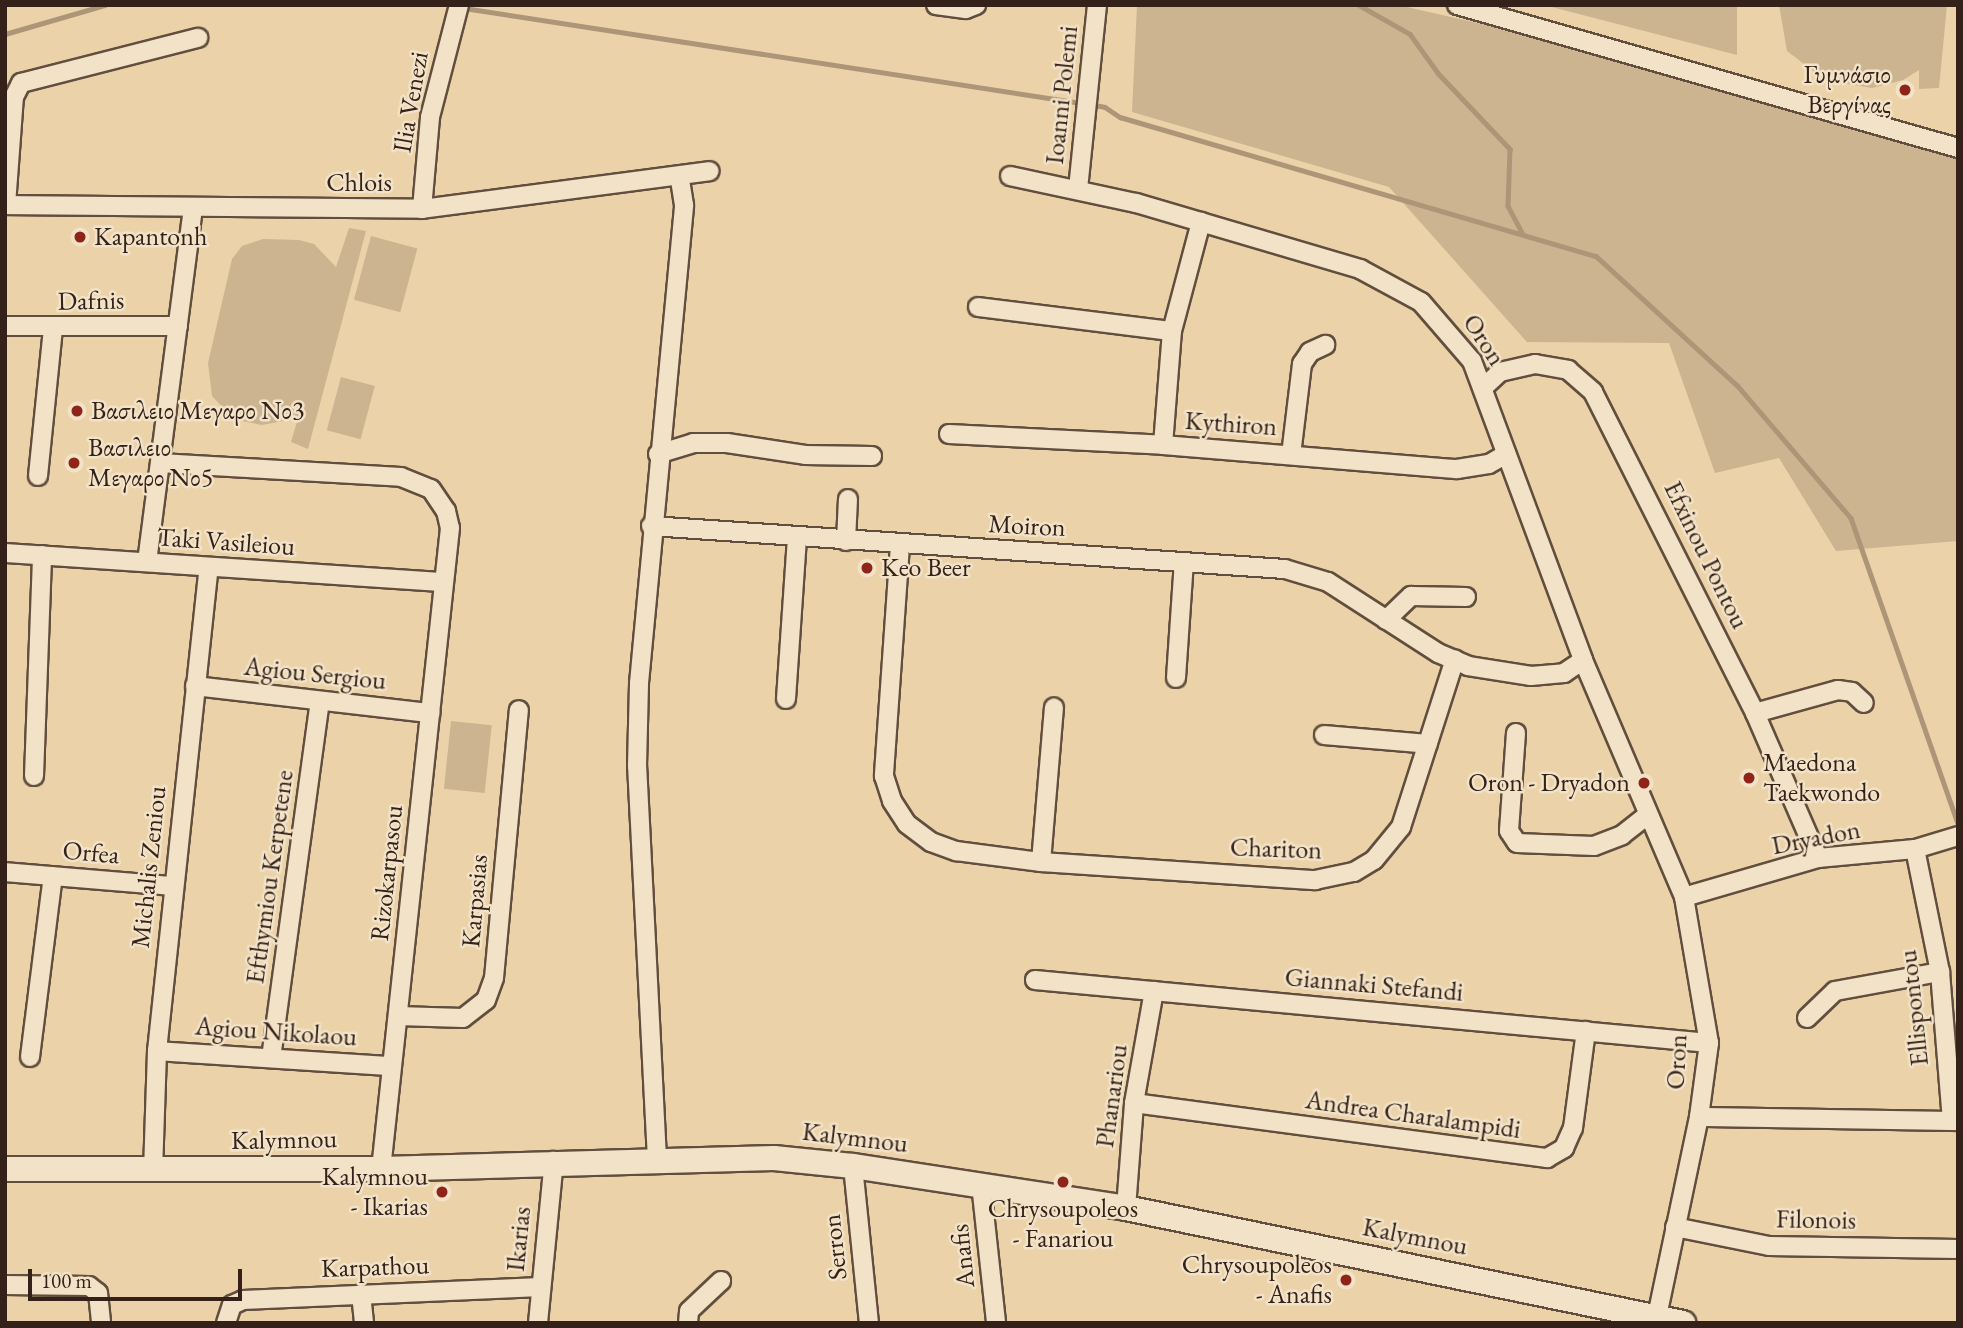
<!DOCTYPE html>
<html>
<head>
<meta charset="utf-8">
<style>
  body { margin:0 }
  #map { position:relative; width:1963px; height:1328px; overflow:hidden; background:#ebd2a9; font-family:"EB Garamond",serif }
  div>[style] { position:absolute }
  .green>* { inset:0; background:#ccb491; transform-origin:0 0 }
  .stream>* { height:4.5px; margin:-2.25px; padding:0 2.25px; transform-origin:2.25px; border-radius:2.25px; background:#ad9678 }
  .roads { filter:drop-shadow(2px 0 #624e3e) drop-shadow(-2px 0 #624e3e) drop-shadow(0 2px #624e3e) drop-shadow(0 -2px #624e3e) }
  .street>* { height:18px; margin:-9px; padding:0 9px; transform-origin:9px; border-radius:9px; background:#f2e2c7 }
  .secondary>* { height:24px; margin:-12px; padding:0 12px; transform-origin:12px; border-radius:12px; background:#f2e2c7 }
  .dots>* { width:19px; height:19px; translate:-50% -50%; box-sizing:border-box; border:4px solid #f2e2c7; border-radius:50% }
  span { translate:-50% -50%; white-space:nowrap; text-align:center; line-height:1.15; -webkit-text-stroke:5px #f2e2c7; paint-order:stroke }
  .poi-label { font-size:26px; color:#34221a }
  .right { translate:-100% -50%; text-align:right }
  .left { translate:0 -50%; text-align:left }
  .street-label { font-size:26px; color:#34221a }
  .frame { position:absolute; inset:0; border:7px solid #34221a; pointer-events:none }
  .scale { position:absolute; left:28px; top:1269px; width:214px; height:32px; box-sizing:border-box; border:4px solid #34221a; border-top:0; padding-left:9px; font-size:21px; line-height:24px; white-space:nowrap; color:#34221a; -webkit-text-stroke:5px #f2e2c7; paint-order:stroke }
</style>
</head>
<body>
<div id="map">
  <div class="green">
    <i style="clip-path:polygon(1137px 5px,1398px 5px,1482px 24px,1958px 158px,1958px 541px,1836px 551px,1779px 458px,1715px 473px,1669px 343px,1527px 342px,1389px 187px,1132px 112px)"></i>
    <i style="clip-path:polygon(1544px 5px,1737px 5px,1737px 55px)"></i>
    <i style="clip-path:polygon(1779px 5px,1947px 5px,1939px 88px,1919px 89px,1919px 70px,1903px 80px,1872px 88px,1825px 80px,1787px 51px)"></i>
    <i style="clip-path:polygon(349px 228px,366px 231px,308px 449px,291px 442px,298px 418px,262px 425px,242px 421px,223px 408px,212px 396px,208px 363px,232px 259px,242px 246px,263px 239px,299px 240px,314px 244px,336px 267px)"></i>
    <i style="left:371px;top:236px;width:48px;height:66px;rotate:15deg"></i>
    <i style="left:341px;top:377px;width:35px;height:55px;rotate:15deg"></i>
    <i style="left:451px;top:721px;width:41px;height:68px;rotate:6deg"></i>
  </div>
  <div class="stream">
    <i style="left:1359px;top:5px;width:59px;rotate:29.6deg"></i>
    <i style="left:1410px;top:34px;width:48px;rotate:54.3deg"></i>
    <i style="left:1438px;top:73px;width:105px;rotate:46.5deg"></i>
    <i style="left:1510px;top:149px;width:57px;rotate:92deg"></i>
    <i style="left:1508px;top:206px;width:32px;rotate:62deg"></i>
    <i style="left:464px;top:8px;width:624px;rotate:8.75deg"></i>
    <i style="left:5px;top:34px;width:104px;rotate:-16.2deg"></i>
    <i style="left:1090px;top:104px;width:15px;rotate:11deg"></i>
    <i style="left:1105px;top:107px;width:18px;rotate:34deg"></i>
    <i style="left:1120px;top:117px;width:496px;rotate:16.3deg"></i>
    <i style="left:1596px;top:256px;width:191px;rotate:42.5deg"></i>
    <i style="left:1737px;top:385px;width:175px;rotate:49.4deg"></i>
    <i style="left:1851px;top:518px;width:323px;rotate:70.7deg"></i>
  </div>
  <div class="roads">
    <div class="street">
      <i style="left:936px;top:5px;width:30px;rotate:8deg"></i>
      <i style="left:966px;top:9px;width:11px;rotate:-22deg"></i>
      <i style="left:1457px;top:5px;width:521px;rotate:15.93deg"></i>
      <i style="left:1010px;top:176px;width:129px;rotate:12.1deg"></i>
      <i style="left:1136px;top:203px;width:234px;rotate:16.4deg"></i>
      <i style="left:1360px;top:269px;width:69px;rotate:28.4deg"></i>
      <i style="left:1421px;top:302px;width:78px;rotate:49.2deg"></i>
      <i style="left:1472px;top:361px;width:319px;rotate:69.6deg"></i>
      <i style="left:1583px;top:660px;width:258px;rotate:66.9deg"></i>
      <i style="left:1684px;top:897px;width:148px;rotate:80.3deg"></i>
      <i style="left:1709px;top:1043px;width:75px;rotate:97.7deg"></i>
      <i style="left:1699px;top:1117px;width:204px;rotate:101.9deg"></i>
      <i style="left:1078px;top:189px;width:185px;rotate:-84.1deg"></i>
      <i style="left:5px;top:205px;width:417px;rotate:0.5deg"></i>
      <i style="left:422px;top:209px;width:290px;rotate:-7.5deg"></i>
      <i style="left:6px;top:205px;width:108px;rotate:-85.8deg"></i>
      <i style="left:14px;top:97px;width:16px;rotate:-63deg"></i>
      <i style="left:21px;top:83px;width:183px;rotate:-14.3deg"></i>
      <i style="left:422px;top:209px;width:92px;rotate:-85deg"></i>
      <i style="left:430px;top:117px;width:116px;rotate:-75.5deg"></i>
      <i style="left:978px;top:307px;width:195px;rotate:7.1deg"></i>
      <i style="left:5px;top:326px;width:173px"></i>
      <i style="left:1484px;top:387px;width:22px;rotate:-43deg"></i>
      <i style="left:1500px;top:372px;width:36px;rotate:-13deg"></i>
      <i style="left:1535px;top:364px;width:34px;rotate:10deg"></i>
      <i style="left:1568px;top:370px;width:33px;rotate:41deg"></i>
      <i style="left:1593px;top:392px;width:360px;rotate:63.2deg"></i>
      <i style="left:1755px;top:713px;width:158px;rotate:66.5deg"></i>
      <i style="left:949px;top:434px;width:214px;rotate:2.9deg"></i>
      <i style="left:1163px;top:445px;width:295px;rotate:4.7deg"></i>
      <i style="left:1457px;top:469px;width:32px;rotate:-9deg"></i>
      <i style="left:1489px;top:464px;width:20px;rotate:-30deg"></i>
      <i style="left:1163px;top:445px;width:114px;rotate:-85.5deg"></i>
      <i style="left:1172px;top:331px;width:113px;rotate:-75.1deg"></i>
      <i style="left:658px;top:454px;width:37px;rotate:-17deg"></i>
      <i style="left:693px;top:443px;width:34px"></i>
      <i style="left:727px;top:443px;width:79px;rotate:8.7deg"></i>
      <i style="left:805px;top:455px;width:67px;rotate:0.9deg"></i>
      <i style="left:1291px;top:455px;width:92px;rotate:-83.1deg"></i>
      <i style="left:1302px;top:364px;width:14px;rotate:-56deg"></i>
      <i style="left:1310px;top:352px;width:17px;rotate:-25deg"></i>
      <i style="left:160px;top:463px;width:241px;rotate:3.3deg"></i>
      <i style="left:401px;top:477px;width:32px;rotate:22deg"></i>
      <i style="left:431px;top:489px;width:27px;rotate:56deg"></i>
      <i style="left:446px;top:511px;width:17px;rotate:77deg"></i>
      <i style="left:450px;top:528px;width:645px;rotate:96.14deg"></i>
      <i style="left:38px;top:476px;width:149px;rotate:-84.2deg"></i>
      <i style="left:651px;top:526px;width:635px;rotate:3.88deg"></i>
      <i style="left:1285px;top:569px;width:45px;rotate:16.8deg"></i>
      <i style="left:1328px;top:582px;width:131px;rotate:32.8deg"></i>
      <i style="left:1438px;top:653px;width:33px;rotate:23deg"></i>
      <i style="left:1468px;top:666px;width:64px;rotate:9deg"></i>
      <i style="left:1531px;top:676px;width:33px;rotate:-5deg"></i>
      <i style="left:1564px;top:673px;width:23px;rotate:-34deg"></i>
      <i style="left:846px;top:541px;width:42px;rotate:-87.3deg"></i>
      <i style="left:900px;top:545px;width:232px;rotate:94deg"></i>
      <i style="left:884px;top:776px;width:26px;rotate:72deg"></i>
      <i style="left:892px;top:801px;width:27px;rotate:57deg"></i>
      <i style="left:907px;top:824px;width:30px;rotate:37deg"></i>
      <i style="left:931px;top:842px;width:27px;rotate:20deg"></i>
      <i style="left:956px;top:851px;width:86px;rotate:7.4deg"></i>
      <i style="left:1041px;top:862px;width:275px;rotate:3.8deg"></i>
      <i style="left:1315px;top:880px;width:40px;rotate:-12deg"></i>
      <i style="left:1354px;top:872px;width:23px;rotate:-31deg"></i>
      <i style="left:1374px;top:860px;width:43px;rotate:-50.7deg"></i>
      <i style="left:1401px;top:827px;width:176px;rotate:-72.2deg"></i>
      <i style="left:5px;top:553px;width:439px;rotate:3.8deg"></i>
      <i style="left:147px;top:562px;width:356px;rotate:-82.6deg"></i>
      <i style="left:1386px;top:620px;width:35px;rotate:-44deg"></i>
      <i style="left:1411px;top:596px;width:55px;rotate:1deg"></i>
      <i style="left:1176px;top:678px;width:116px;rotate:-86.1deg"></i>
      <i style="left:195px;top:686px;width:237px;rotate:6.6deg"></i>
      <i style="left:786px;top:699px;width:162px;rotate:-86.1deg"></i>
      <i style="left:1755px;top:713px;width:86px;rotate:-15.5deg"></i>
      <i style="left:1838px;top:690px;width:14px;rotate:8deg"></i>
      <i style="left:1852px;top:692px;width:16px;rotate:43deg"></i>
      <i style="left:1516px;top:733px;width:98px;rotate:94.1deg"></i>
      <i style="left:1509px;top:831px;width:14px;rotate:56deg"></i>
      <i style="left:1517px;top:843px;width:77px;rotate:2.2deg"></i>
      <i style="left:1594px;top:846px;width:30px;rotate:-21deg"></i>
      <i style="left:1622px;top:835px;width:33px;rotate:-38deg"></i>
      <i style="left:1324px;top:735px;width:104px;rotate:4.9deg"></i>
      <i style="left:34px;top:776px;width:221px;rotate:-87.9deg"></i>
      <i style="left:1915px;top:849px;width:126px;rotate:78.5deg"></i>
      <i style="left:1940px;top:972px;width:149px;rotate:85.4deg"></i>
      <i style="left:1041px;top:862px;width:155px;rotate:-85.2deg"></i>
      <i style="left:5px;top:872px;width:169px;rotate:4.8deg"></i>
      <i style="left:1684px;top:897px;width:140px;rotate:-16.2deg"></i>
      <i style="left:1818px;top:858px;width:97px;rotate:-5.3deg"></i>
      <i style="left:1915px;top:849px;width:45px;rotate:-16.8deg"></i>
      <i style="left:1035px;top:980px;width:677px;rotate:5.34deg"></i>
      <i style="left:398px;top:1016px;width:65px;rotate:1.8deg"></i>
      <i style="left:463px;top:1018px;width:29px;rotate:-38deg"></i>
      <i style="left:486px;top:1000px;width:23px;rotate:-70deg"></i>
      <i style="left:494px;top:978px;width:269px;rotate:-84.7deg"></i>
      <i style="left:1807px;top:1018px;width:39px;rotate:-44deg"></i>
      <i style="left:1835px;top:991px;width:107px;rotate:-10.3deg"></i>
      <i style="left:157px;top:1051px;width:234px;rotate:3.7deg"></i>
      <i style="left:30px;top:1057px;width:182px;rotate:-82.8deg"></i>
      <i style="left:271px;top:1058px;width:359px;rotate:-82.2deg"></i>
      <i style="left:1134px;top:1103px;width:417px;rotate:7.6deg"></i>
      <i style="left:1547px;top:1158px;width:20px;rotate:-30deg"></i>
      <i style="left:1564px;top:1148px;width:22px;rotate:-66deg"></i>
      <i style="left:1573px;top:1128px;width:98px;rotate:-82.4deg"></i>
      <i style="left:1699px;top:1117px;width:259px;rotate:0.9deg"></i>
      <i style="left:657px;top:1159px;width:394px;rotate:-92.9deg"></i>
      <i style="left:637px;top:766px;width:83px;rotate:-88.6deg"></i>
      <i style="left:639px;top:683px;width:480px;rotate:-84.6deg"></i>
      <i style="left:684px;top:205px;width:26px;rotate:-99deg"></i>
      <i style="left:853px;top:1166px;width:158px;rotate:84.2deg"></i>
      <i style="left:153px;top:1172px;width:121px;rotate:-88.1deg"></i>
      <i style="left:157px;top:1051px;width:486px;rotate:-83.9deg"></i>
      <i style="left:981px;top:1184px;width:140px;rotate:83.8deg"></i>
      <i style="left:1126px;top:1208px;width:105px;rotate:-85.6deg"></i>
      <i style="left:1134px;top:1103px;width:114px;rotate:-79.9deg"></i>
      <i style="left:1675px;top:1227px;width:96px;rotate:11.4deg"></i>
      <i style="left:1769px;top:1246px;width:189px;rotate:0.9deg"></i>
      <i style="left:5px;top:1285px;width:84px;rotate:0.7deg"></i>
      <i style="left:89px;top:1286px;width:11px;rotate:38deg"></i>
      <i style="left:98px;top:1293px;width:30px;rotate:84deg"></i>
      <i style="left:361px;top:1294px;width:29px;rotate:84deg"></i>
      <i style="left:226px;top:1323px;width:19px;rotate:-72deg"></i>
      <i style="left:232px;top:1305px;width:12px;rotate:-24deg"></i>
      <i style="left:243px;top:1300px;width:298px;rotate:-2.5deg"></i>
      <i style="left:538px;top:1323px;width:163px;rotate:-84.4deg"></i>
      <i style="left:688px;top:1323px;width:12px;rotate:-85deg"></i>
      <i style="left:689px;top:1311px;width:44px;rotate:-43.2deg"></i>
    </div>
    <div class="secondary">
      <i style="left:5px;top:1169px;width:376px"></i>
      <i style="left:381px;top:1169px;width:393px;rotate:-1.6deg"></i>
      <i style="left:774px;top:1158px;width:79px;rotate:5.8deg"></i>
      <i style="left:853px;top:1166px;width:276px;rotate:8.7deg"></i>
      <i style="left:1126px;top:1208px;width:569px;rotate:11.67deg"></i>
    </div>
  </div>
  <div class="dots">
    <i style="left:1905px;top:90px;background:#8f2418"></i>
    <i style="left:80px;top:237px;background:#8f2418"></i>
    <i style="left:77px;top:411px;background:#8f2418"></i>
    <i style="left:74px;top:463px;background:#8f2418"></i>
    <i style="left:867px;top:568px;background:#8f2418"></i>
    <i style="left:1749px;top:778px;background:#8f2418"></i>
    <i style="left:1644px;top:783px;background:#8f2418"></i>
    <i style="left:1063px;top:1182px;background:#8f2418"></i>
    <i style="left:442px;top:1192px;background:#8f2418"></i>
    <i style="left:1346px;top:1280px;background:#8f2418"></i>
  </div>
  <div class="poi-label">
    <span class="right" style="left:1891px;top:90px">Γυμνάσιο<br>Βεργίνας</span>
    <span class="left" style="left:94px;top:237px">Kapantonh</span>
    <span class="left" style="left:91px;top:411px">Βασιλειο Μεγαρο Νο3</span>
    <span class="left" style="left:88px;top:463px">Βασιλειο<br>Μεγαρο Νο5</span>
    <span class="left" style="left:881px;top:568px">Keo Beer</span>
    <span class="left" style="left:1763px;top:778px">Maedona<br>Taekwondo</span>
    <span class="right" style="left:1630px;top:783px">Oron - Dryadon</span>
    <span class="right" style="left:428px;top:1192px">Kalymnou<br>- Ikarias</span>
    <span style="left:1063px;top:1224px">Chrysoupoleos<br>- Fanariou</span>
    <span class="right" style="left:1332px;top:1280px">Chrysoupoleos<br>- Anafis</span>
  </div>
  <div class="street-label">
    <span style="left:1062px;top:95px;rotate:-84deg">Ioanni Polemi</span>
    <span style="left:411px;top:102px;rotate:-80deg">Ilia Venezi</span>
    <span style="left:359px;top:183px">Chlois</span>
    <span style="left:91px;top:301px;rotate:-1deg">Dafnis</span>
    <span style="left:1484px;top:340px;rotate:57deg">Oron</span>
    <span style="left:1231px;top:424px;rotate:4deg">Kythiron</span>
    <span style="left:1027px;top:526px;rotate:3deg">Moiron</span>
    <span style="left:226px;top:542px;rotate:4deg">Taki Vasileiou</span>
    <span style="left:1706px;top:555px;rotate:64deg">Efxinou Pontou</span>
    <span style="left:315px;top:674px;rotate:6deg">Agiou Sergiou</span>
    <span style="left:1816px;top:838px;rotate:-11deg">Dryadon</span>
    <span style="left:1276px;top:849px;rotate:2deg">Chariton</span>
    <span style="left:91px;top:853px;rotate:5deg">Orfea</span>
    <span style="left:149px;top:867px;rotate:-84deg">Michalis Zeniou</span>
    <span style="left:387px;top:873px;rotate:-84deg">Rizokarpasou</span>
    <span style="left:270px;top:877px;rotate:-82deg">Efthymiou Kerpetene</span>
    <span style="left:475px;top:901px;rotate:-85deg">Karpasias</span>
    <span style="left:1374px;top:985px;rotate:5deg">Giannaki Stefandi</span>
    <span style="left:1914px;top:1008px;rotate:-96deg">Ellispontou</span>
    <span style="left:276px;top:1032px;rotate:4deg">Agiou Nikolaou</span>
    <span style="left:1677px;top:1062px;rotate:-87deg">Oron</span>
    <span style="left:1112px;top:1096px;rotate:-82deg">Phanariou</span>
    <span style="left:1413px;top:1115px;rotate:8deg">Andrea Charalampidi</span>
    <span style="left:855px;top:1138px;rotate:7deg">Kalymnou</span>
    <span style="left:284px;top:1140px;rotate:-1deg">Kalymnou</span>
    <span style="left:1816px;top:1220px;rotate:1deg">Filonois</span>
    <span style="left:1415px;top:1237px;rotate:11deg">Kalymnou</span>
    <span style="left:519px;top:1239px;rotate:-84deg">Ikarias</span>
    <span style="left:835px;top:1247px;rotate:-96deg">Serron</span>
    <span style="left:963px;top:1256px;rotate:-96deg">Anafis</span>
    <span style="left:375px;top:1267px;rotate:-2deg">Karpathou</span>
  </div>
  <div class="frame"></div>
  <div class="scale">100 m</div>
</div>
</body>
</html>
